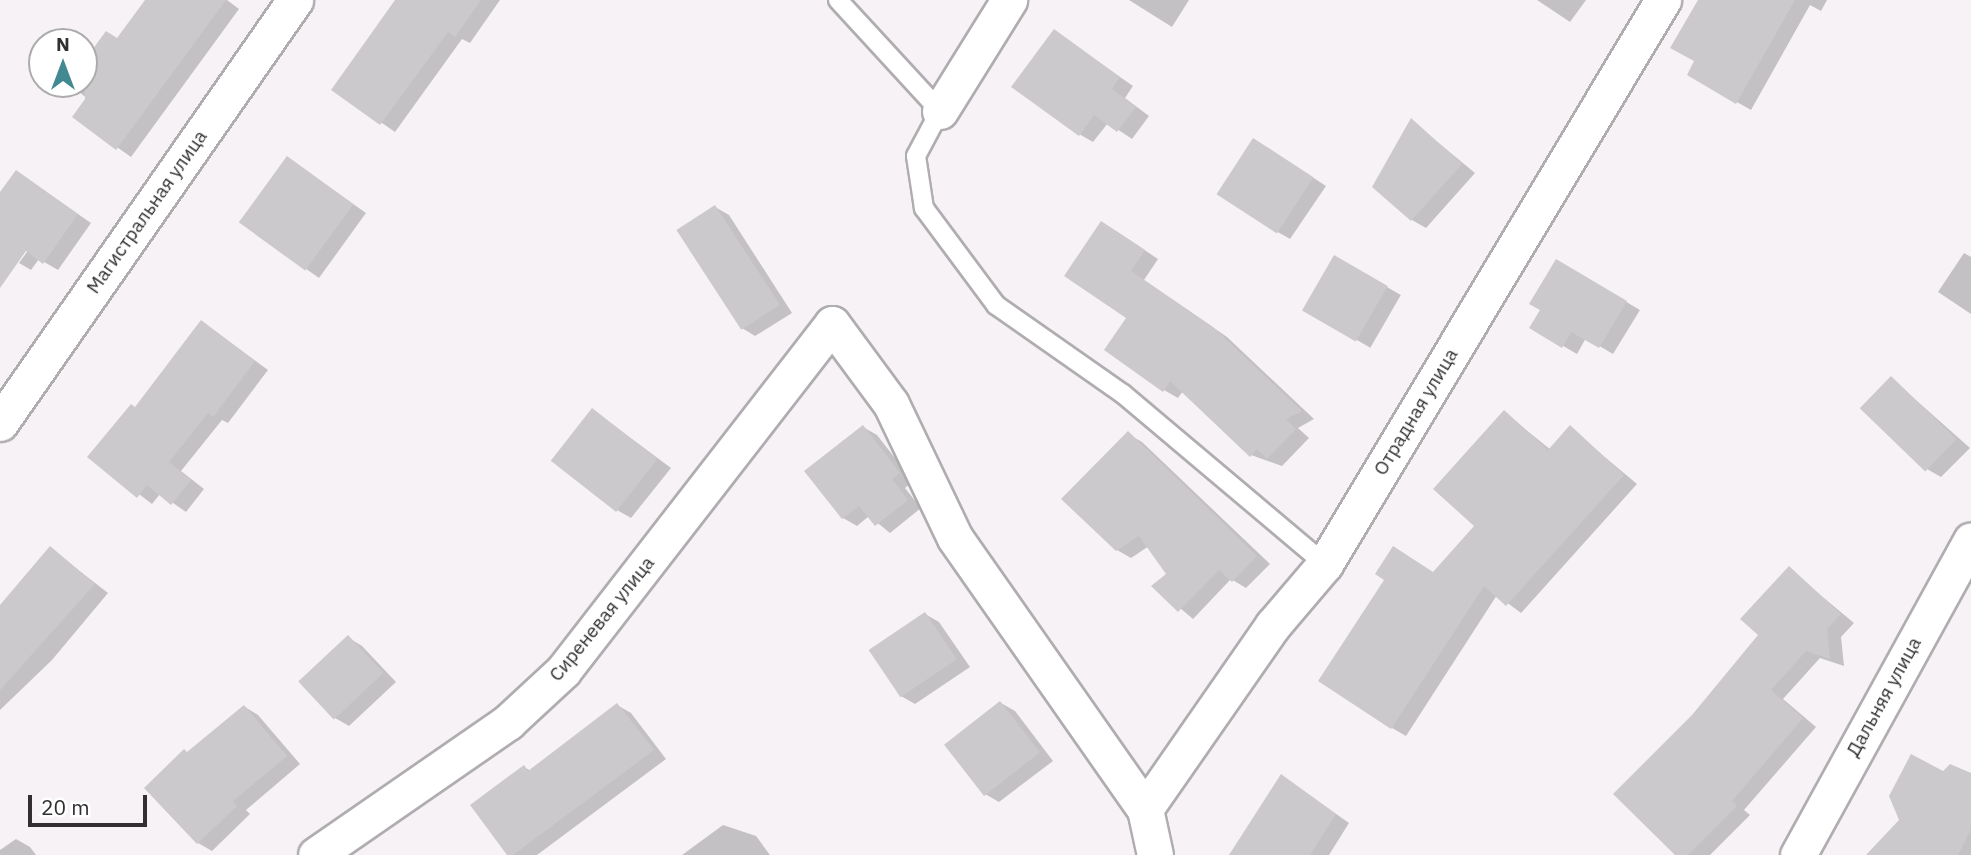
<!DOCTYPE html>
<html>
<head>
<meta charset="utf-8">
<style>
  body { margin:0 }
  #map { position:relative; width:1971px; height:855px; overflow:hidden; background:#f6f2f6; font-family:"IBM Plex Sans",sans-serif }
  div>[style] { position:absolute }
  .shadow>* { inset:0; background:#0003; transform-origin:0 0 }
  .building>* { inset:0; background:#ccc9cd; transform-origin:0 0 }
  .roads { filter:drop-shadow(2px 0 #b0adb1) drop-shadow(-2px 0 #b0adb1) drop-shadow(0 2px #b0adb1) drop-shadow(0 -2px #b0adb1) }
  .lane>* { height:18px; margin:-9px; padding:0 9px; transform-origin:9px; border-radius:9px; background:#fff }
  .street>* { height:35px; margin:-17.5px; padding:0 17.5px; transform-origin:17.5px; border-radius:17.5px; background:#fff }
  span { translate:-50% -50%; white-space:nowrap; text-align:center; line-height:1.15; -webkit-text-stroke:6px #fff; paint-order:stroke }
  .street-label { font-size:19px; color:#312f31 }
  .north { position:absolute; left:28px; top:28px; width:70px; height:70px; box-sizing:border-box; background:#fff; border:2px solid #adacad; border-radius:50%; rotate:0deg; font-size:19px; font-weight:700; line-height:28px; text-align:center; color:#312f31 }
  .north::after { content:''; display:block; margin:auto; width:24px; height:32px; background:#428992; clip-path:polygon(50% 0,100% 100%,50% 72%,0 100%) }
  .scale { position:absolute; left:28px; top:795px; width:119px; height:32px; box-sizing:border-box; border:4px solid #312f31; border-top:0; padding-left:9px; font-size:21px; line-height:24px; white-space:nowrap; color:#312f31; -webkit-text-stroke:5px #fff; paint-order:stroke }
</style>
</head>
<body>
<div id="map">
  <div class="shadow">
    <i style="clip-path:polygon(147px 0,227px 0,239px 9px,131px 157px,74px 117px,88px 99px,69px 84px,84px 84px,84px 64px,107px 33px,118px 39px)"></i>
    <i style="clip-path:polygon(397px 0,500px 0,470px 43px,462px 39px,395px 132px,333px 89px)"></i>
    <i style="clip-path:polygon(1129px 0,1189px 0,1172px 27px)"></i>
    <i style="clip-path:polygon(1537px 0,1586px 0,1570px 22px)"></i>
    <i style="clip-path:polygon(1701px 0,1827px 0,1821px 11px,1810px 5px,1751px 110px,1689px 75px,1697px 61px)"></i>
    <i style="clip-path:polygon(1054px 31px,1133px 86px,1125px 98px,1149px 116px,1132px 139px,1108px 123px,1093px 142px,1079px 134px)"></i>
    <i style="clip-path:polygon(1412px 121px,1475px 173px,1426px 228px,1412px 220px)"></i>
    <i style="clip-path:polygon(1268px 148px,1326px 186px,1290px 239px,1276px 231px)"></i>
    <i style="clip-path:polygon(301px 167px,366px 213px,319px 278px,241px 223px)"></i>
    <i style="clip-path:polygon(17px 172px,91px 223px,58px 270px,39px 259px,31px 270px,19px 263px,32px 245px,0 250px,0 195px)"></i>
    <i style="clip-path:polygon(715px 207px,729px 215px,792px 313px,755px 336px,742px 328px)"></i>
    <i style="clip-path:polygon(1116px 231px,1158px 259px,1144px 280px,1227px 337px,1314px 419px,1298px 428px,1309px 438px,1282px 466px,1251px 455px,1183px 391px,1178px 398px,1164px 390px,1129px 318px)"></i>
    <i style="clip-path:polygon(1964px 253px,1971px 257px,1971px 314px,1938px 292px)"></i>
    <i style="left:1335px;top:257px;width:76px;height:61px;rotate:30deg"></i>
    <i style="clip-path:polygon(1557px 261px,1640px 310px,1613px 354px,1586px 338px,1577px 354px,1532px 328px,1543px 310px)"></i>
    <i style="clip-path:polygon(215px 331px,268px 370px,228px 423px,222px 420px,181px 471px,204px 489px,186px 512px,160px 494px,152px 504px,90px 457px)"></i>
    <i style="clip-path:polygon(1891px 378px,1970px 448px,1941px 477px,1927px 469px)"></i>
    <i style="clip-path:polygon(593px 410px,671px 468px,631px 518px,617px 510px)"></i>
    <i style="clip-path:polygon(1504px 412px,1551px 450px,1570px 428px,1637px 484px,1521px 613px,1497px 595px,1406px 736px,1392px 728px,1434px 573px,1476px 526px)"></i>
    <i style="clip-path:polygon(863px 427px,877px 435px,913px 481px,905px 488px,921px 508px,890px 533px,869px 516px,857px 526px,843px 518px)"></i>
    <i style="clip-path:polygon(1128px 434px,1142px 442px,1270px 564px,1246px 588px,1231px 579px,1193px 619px,1154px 586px,1169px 574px,1149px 546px,1131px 558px,1117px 550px)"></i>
    <i style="clip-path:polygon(50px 548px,108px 593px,52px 660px,0 710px,0 615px)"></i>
    <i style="clip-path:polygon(1789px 569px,1854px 623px,1841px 637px,1844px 666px,1820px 658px,1783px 699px,1816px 727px,1744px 810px,1750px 815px,1710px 855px,1678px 855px,1693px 716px,1760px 635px)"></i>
    <i style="clip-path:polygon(925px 614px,939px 622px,970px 667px,915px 704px,901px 696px)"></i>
    <i style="clip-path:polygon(349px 638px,362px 646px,396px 682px,349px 726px,335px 718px)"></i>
    <i style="clip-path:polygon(1001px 703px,1015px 711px,1053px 761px,999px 802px,985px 794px)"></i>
    <i style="clip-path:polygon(617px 705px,631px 713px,666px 759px,537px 855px,509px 855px,524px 767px,531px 771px)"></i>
    <i style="clip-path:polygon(245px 707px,258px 715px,300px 764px,246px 810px,250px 814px,212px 851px,198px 843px,188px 753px)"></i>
    <i style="clip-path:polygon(1944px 773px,1971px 775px,1971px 855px,1868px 855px)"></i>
    <i style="clip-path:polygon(1295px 785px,1349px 823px,1329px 855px,1231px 855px)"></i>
    <i style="clip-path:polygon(723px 825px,756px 836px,770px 855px,682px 855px)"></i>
    <i style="clip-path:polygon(16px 839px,30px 847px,36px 855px,0 855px,0 850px)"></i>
  </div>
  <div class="building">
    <i style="clip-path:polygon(145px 0,226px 0,116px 150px,72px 117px,85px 99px,84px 61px,106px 31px,117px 38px)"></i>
    <i style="clip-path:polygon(395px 0,481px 0,455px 37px,448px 32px,380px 125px,331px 90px)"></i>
    <i style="clip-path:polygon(1698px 0,1795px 0,1736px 104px,1687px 75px,1694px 61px,1670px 48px)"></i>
    <i style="clip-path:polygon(1054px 29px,1120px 77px,1112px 89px,1136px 107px,1117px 132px,1094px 115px,1079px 136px,1011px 87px)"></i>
    <i style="clip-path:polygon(1411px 118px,1462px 164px,1411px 221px,1372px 187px)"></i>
    <i style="left:1253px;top:138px;width:72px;height:67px;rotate:33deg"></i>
    <i style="left:287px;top:156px;width:82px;height:82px;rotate:36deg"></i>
    <i style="clip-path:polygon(16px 170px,78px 214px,43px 264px,26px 251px,0 288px,0 192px)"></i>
    <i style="left:715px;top:205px;width:119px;height:46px;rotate:57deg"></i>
    <i style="clip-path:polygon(1101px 221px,1145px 250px,1131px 271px,1213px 327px,1302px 411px,1286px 419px,1296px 429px,1267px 459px,1257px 449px,1250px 457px,1170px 381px,1163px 392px,1104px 350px,1126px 318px,1064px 276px)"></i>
    <i style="left:1334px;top:255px;width:62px;height:64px;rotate:30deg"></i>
    <i style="clip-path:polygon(1556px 259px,1627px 301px,1599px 348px,1571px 332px,1562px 348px,1529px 328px,1540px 310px,1529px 304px)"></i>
    <i style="clip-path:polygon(201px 320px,255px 361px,213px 417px,208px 413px,169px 462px,191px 480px,171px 505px,147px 485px,137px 498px,87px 457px,131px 404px,135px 407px)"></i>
    <i style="left:1891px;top:376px;width:91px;height:45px;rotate:44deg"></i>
    <i style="left:592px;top:408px;width:83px;height:67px;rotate:38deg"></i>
    <i style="clip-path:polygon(1504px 410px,1548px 450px,1570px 425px,1624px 475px,1506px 606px,1484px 586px,1391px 729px,1318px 681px,1384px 580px,1375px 574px,1393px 546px,1433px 572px,1474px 526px,1433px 489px)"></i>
    <i style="clip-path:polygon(863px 425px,900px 473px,892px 479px,908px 500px,875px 526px,859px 506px,842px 519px,804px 471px)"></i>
    <i style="clip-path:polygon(1128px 431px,1257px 556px,1232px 582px,1219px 570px,1178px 612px,1151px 586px,1166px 574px,1139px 536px,1116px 551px,1061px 499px)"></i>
    <i style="clip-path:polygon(50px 546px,95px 584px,0 690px,0 605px)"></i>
    <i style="clip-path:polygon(1789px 566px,1841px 614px,1827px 629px,1830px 659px,1806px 651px,1771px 690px,1803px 718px,1732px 801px,1737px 806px,1688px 855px,1675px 855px,1613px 794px,1692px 715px,1758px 635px,1740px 619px)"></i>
    <i style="left:925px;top:612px;width:57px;height:68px;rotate:56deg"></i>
    <i style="left:348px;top:635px;width:52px;height:68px;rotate:47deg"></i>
    <i style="left:1000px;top:701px;width:65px;height:71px;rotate:52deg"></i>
    <i style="clip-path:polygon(617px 703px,654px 750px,513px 855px,507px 855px,470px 805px,524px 765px,528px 771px)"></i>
    <i style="clip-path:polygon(244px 705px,287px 756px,233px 801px,237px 806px,197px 844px,144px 788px,184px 749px,187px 752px)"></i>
    <i style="clip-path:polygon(1911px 754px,1943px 771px,1950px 764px,1971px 773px,1971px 829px,1958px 855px,1866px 855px,1899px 820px,1889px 796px)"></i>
    <i style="clip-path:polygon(1281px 774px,1336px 814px,1310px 855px,1229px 855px)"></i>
  </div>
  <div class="roads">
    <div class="lane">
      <i style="left:838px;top:0;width:151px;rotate:47.4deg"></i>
      <i style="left:940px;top:111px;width:51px;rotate:118.1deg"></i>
      <i style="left:916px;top:156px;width:53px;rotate:81.3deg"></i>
      <i style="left:924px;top:208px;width:121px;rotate:53.4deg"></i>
      <i style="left:996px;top:305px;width:155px;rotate:35deg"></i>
      <i style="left:1123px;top:394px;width:264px;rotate:40.1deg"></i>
    </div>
    <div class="street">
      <i style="left:940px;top:111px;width:131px;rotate:-58.1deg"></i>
      <i style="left:0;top:423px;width:516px;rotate:-55.11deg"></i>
      <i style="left:1145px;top:809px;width:224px;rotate:-55.2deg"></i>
      <i style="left:1273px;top:625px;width:80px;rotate:-49.6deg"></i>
      <i style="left:1325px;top:564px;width:658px;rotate:-59.07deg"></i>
      <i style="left:316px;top:855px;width:234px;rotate:-34.7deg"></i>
      <i style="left:508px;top:722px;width:75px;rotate:-42.8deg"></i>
      <i style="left:563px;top:671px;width:439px;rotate:-52.2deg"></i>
      <i style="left:832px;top:324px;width:99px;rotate:53.6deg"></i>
      <i style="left:891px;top:404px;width:148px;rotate:64.5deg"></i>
      <i style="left:955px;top:538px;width:331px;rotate:55deg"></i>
      <i style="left:1145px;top:809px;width:47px;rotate:77.7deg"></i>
      <i style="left:1798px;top:855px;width:359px;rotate:-61.2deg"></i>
    </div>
  </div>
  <div class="street-label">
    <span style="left:147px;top:212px;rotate:-55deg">Магистральная улица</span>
    <span style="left:1416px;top:412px;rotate:-59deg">Отрадная улица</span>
    <span style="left:602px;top:619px;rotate:-51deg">Сиреневая улица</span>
    <span style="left:1884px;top:697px;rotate:-61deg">Дальняя улица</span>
  </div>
  <div class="north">N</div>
  <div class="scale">20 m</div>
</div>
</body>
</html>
